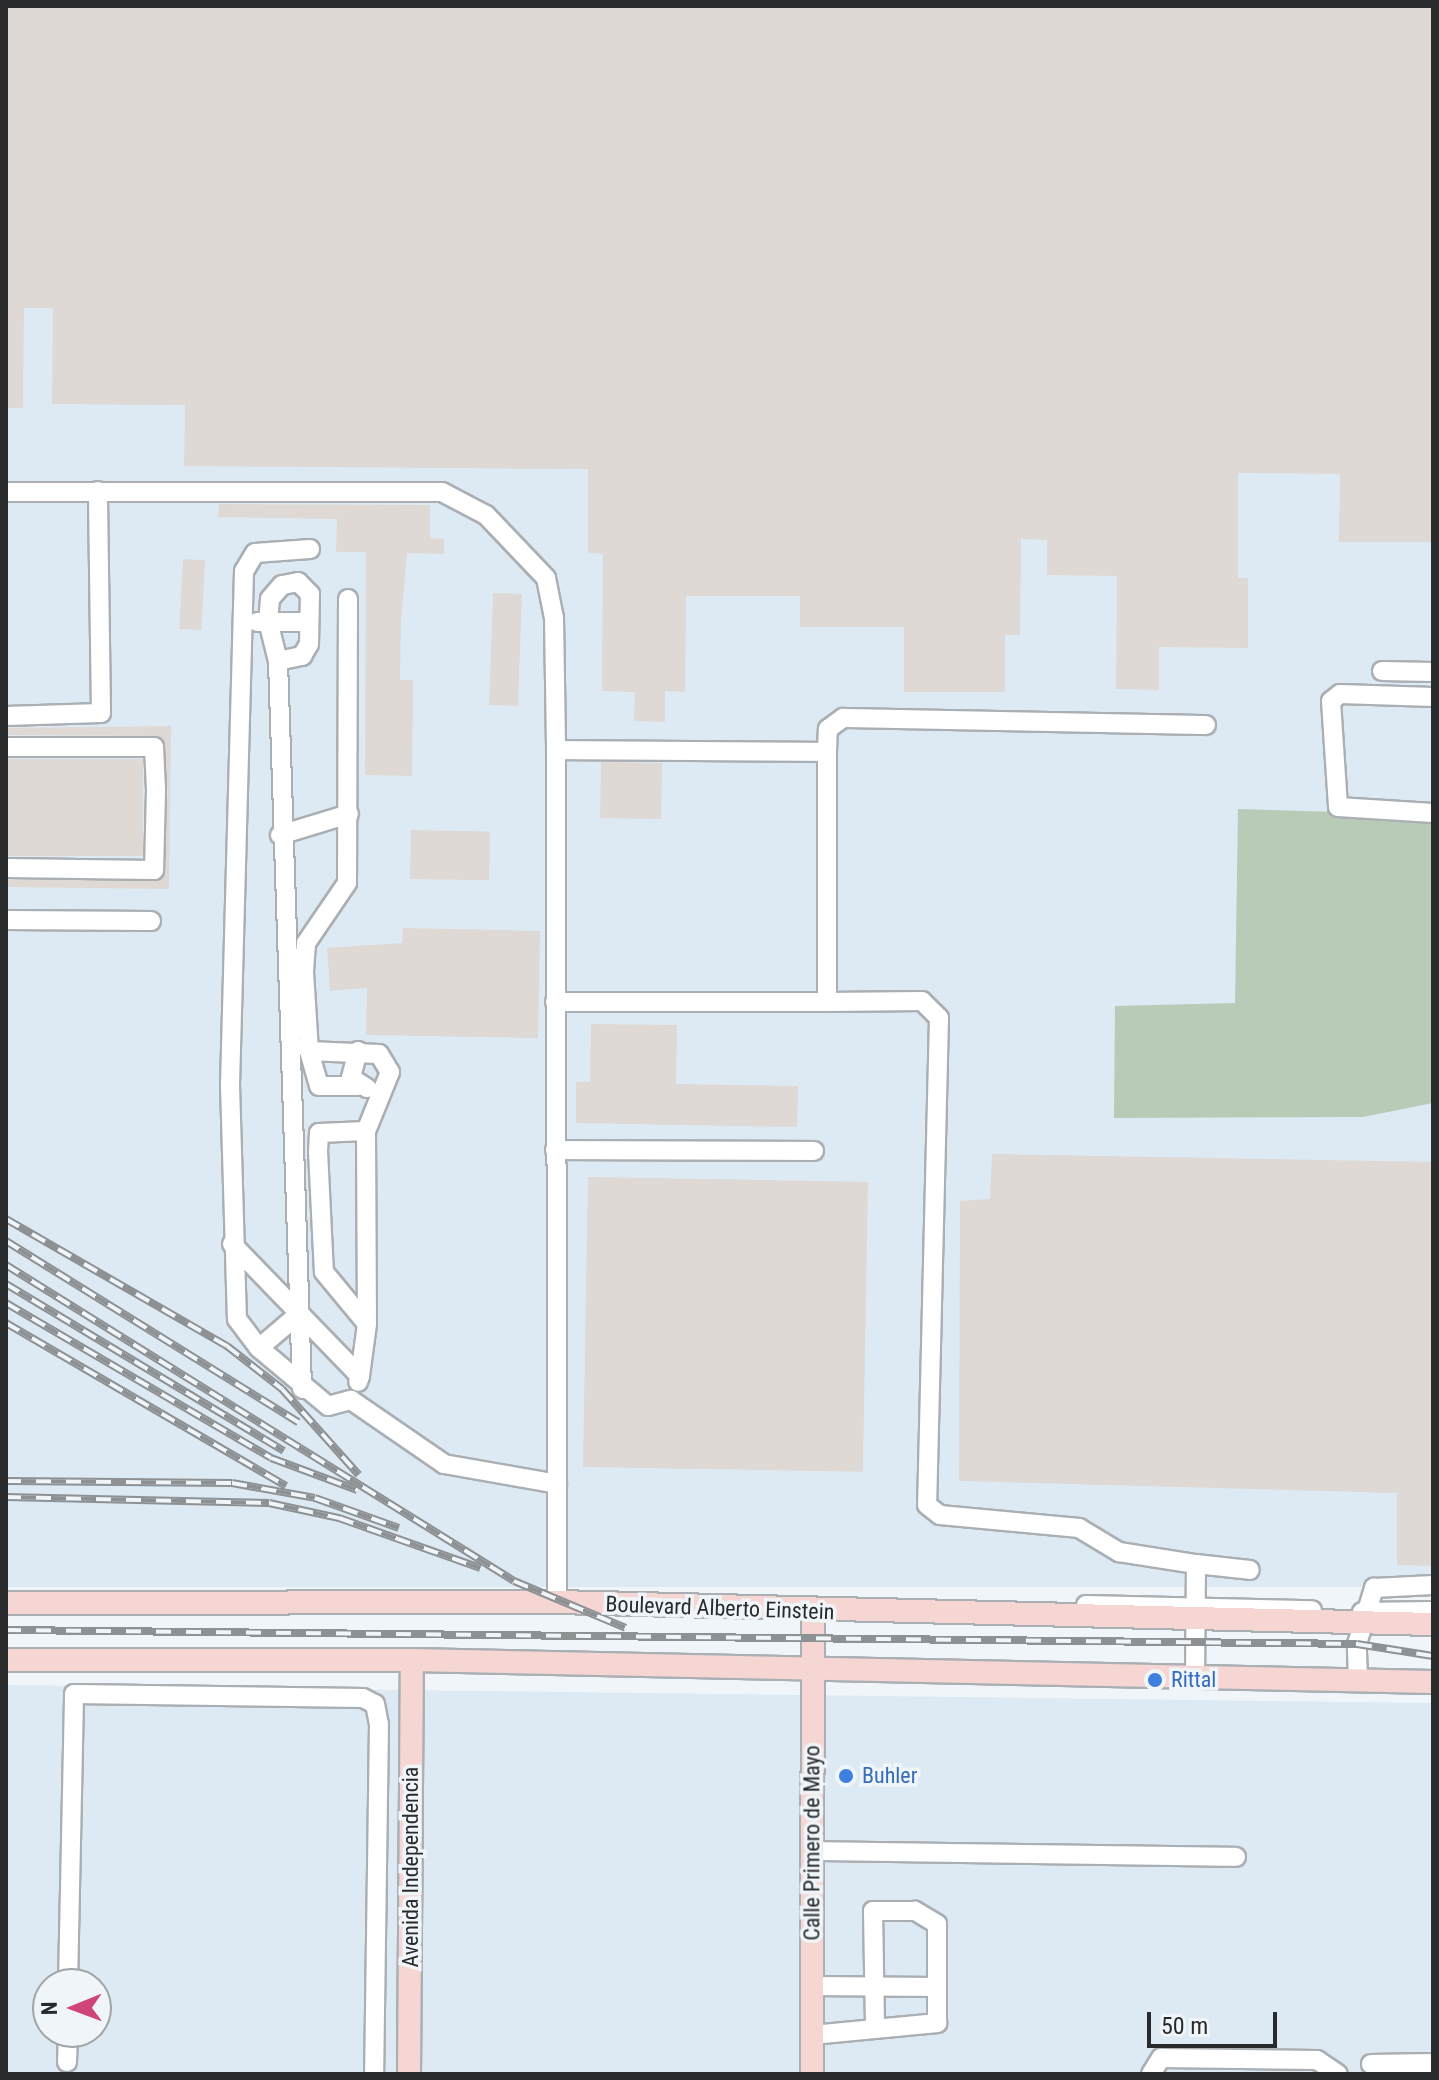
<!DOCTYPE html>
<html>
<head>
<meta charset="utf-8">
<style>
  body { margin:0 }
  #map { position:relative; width:1439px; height:2080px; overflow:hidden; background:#eff5f9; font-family:"Roboto Condensed",sans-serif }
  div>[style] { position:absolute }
  .built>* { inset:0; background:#ddeaf3; transform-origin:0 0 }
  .green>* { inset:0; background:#b8cbb7 }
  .building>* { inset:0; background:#ded9d4; transform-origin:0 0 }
  .roads { filter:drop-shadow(2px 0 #aaafb4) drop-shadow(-2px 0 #aaafb4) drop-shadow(0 2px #aaafb4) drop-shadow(0 -2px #aaafb4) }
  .minor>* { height:18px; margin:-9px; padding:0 9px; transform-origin:9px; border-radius:9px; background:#fff }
  .major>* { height:22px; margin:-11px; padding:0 11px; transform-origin:11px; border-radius:11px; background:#f6d6d3 }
  .rail>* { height:8px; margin-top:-4px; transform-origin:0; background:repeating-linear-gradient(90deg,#eff5f9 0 15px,#8d9194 0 30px); box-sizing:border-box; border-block:2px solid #8d9194 }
  .dots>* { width:22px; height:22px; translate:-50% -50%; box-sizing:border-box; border:4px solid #eff5f9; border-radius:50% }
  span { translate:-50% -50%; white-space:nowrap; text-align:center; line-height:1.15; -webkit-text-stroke:7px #eff5f9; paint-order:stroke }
  .street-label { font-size:22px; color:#282a2c }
  .shop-label { font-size:22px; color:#366cbe }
  .left { translate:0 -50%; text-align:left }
  .frame { position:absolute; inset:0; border:8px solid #282a2c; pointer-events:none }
  .north { position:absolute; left:32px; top:1968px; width:80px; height:80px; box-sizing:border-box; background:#eff5f9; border:2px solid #9fa4a7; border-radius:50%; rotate:269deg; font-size:22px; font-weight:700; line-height:32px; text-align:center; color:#282a2c }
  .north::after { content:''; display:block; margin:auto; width:28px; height:36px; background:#cf457a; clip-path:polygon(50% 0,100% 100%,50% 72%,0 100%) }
  .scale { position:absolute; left:1147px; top:2012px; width:130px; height:36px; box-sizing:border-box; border:4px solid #282a2c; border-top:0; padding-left:10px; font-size:24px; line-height:28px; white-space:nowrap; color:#282a2c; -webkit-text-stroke:6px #eff5f9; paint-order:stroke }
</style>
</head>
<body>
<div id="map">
  <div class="built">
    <i style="left:6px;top:6px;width:1427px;height:1581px"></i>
    <i style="clip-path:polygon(evenodd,6px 1685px,1433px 1703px,1433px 2074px,6px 2074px,6px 1685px,48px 1984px,96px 1984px,96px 2032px,48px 2032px,48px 1984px)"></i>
  </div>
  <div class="green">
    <i style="clip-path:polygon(1238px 809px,1433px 815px,1433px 1103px,1363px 1117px,1114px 1118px,1115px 1006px,1235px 1003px)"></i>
  </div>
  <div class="building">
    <i style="clip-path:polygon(6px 6px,1433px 6px,1433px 542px,1339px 542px,1340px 474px,1238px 473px,1238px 578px,1248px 578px,1248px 648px,1159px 647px,1159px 690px,1116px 689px,1117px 576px,1047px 575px,1047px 540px,1021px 539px,1020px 635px,1005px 635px,1005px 692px,904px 692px,904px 627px,800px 627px,800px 596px,686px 596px,685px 692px,665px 691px,665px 722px,634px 721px,635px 692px,602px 691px,603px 554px,588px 553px,588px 469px,184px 466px,185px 405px,52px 404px,53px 308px,24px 308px,23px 408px,6px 408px)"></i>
    <i style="clip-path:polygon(219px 504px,430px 505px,430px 538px,444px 539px,444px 554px,407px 553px,401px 619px,400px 680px,413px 680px,412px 776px,365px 775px,366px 552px,336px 552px,337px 519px,218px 517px)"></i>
    <i style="left:183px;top:559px;width:22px;height:70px;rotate:3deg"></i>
    <i style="left:493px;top:593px;width:29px;height:112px;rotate:2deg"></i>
    <i style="clip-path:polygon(171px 726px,169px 889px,6px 887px,6px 880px,160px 880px,168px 790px,159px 736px,6px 735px,6px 728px)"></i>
    <i style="left:6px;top:759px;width:137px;height:97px"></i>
    <i style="left:601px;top:762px;width:61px;height:56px;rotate:1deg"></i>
    <i style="left:411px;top:830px;width:79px;height:49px;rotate:1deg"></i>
    <i style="clip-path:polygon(403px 928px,540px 931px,538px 1038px,366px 1035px,367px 988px,330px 991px,327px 948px,402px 943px)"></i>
    <i style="clip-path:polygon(591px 1024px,677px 1025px,676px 1084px,798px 1086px,797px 1127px,576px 1123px,576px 1082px,590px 1082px)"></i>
    <i style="clip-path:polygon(992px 1154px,1433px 1162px,1433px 1566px,1397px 1565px,1397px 1493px,959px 1481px,960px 1201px,990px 1199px)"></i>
    <i style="left:588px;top:1177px;width:280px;height:290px;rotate:1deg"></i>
  </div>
  <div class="roads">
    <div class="minor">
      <i style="left:6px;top:492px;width:436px"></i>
      <i style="left:442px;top:492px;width:50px;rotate:27.6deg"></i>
      <i style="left:486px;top:515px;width:87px;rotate:46.4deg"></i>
      <i style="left:546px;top:578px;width:41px;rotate:78.7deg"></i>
      <i style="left:554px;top:618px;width:132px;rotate:89.1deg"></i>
      <i style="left:556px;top:750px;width:271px;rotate:0.4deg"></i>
      <i style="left:827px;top:752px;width:250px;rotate:90deg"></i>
      <i style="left:827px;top:1002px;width:95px;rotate:-0.6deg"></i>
      <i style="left:922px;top:1001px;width:24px;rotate:45deg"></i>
      <i style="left:939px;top:1018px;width:487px;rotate:91.4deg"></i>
      <i style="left:927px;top:1505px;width:16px;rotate:38deg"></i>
      <i style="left:940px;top:1515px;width:140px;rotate:5.3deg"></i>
      <i style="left:1079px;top:1528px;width:47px;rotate:31deg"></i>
      <i style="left:1119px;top:1552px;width:78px;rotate:8.9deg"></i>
      <i style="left:1196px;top:1564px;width:113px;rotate:90.5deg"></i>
      <i style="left:310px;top:549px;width:55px;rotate:175.8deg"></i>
      <i style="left:255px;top:553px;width:21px;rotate:121deg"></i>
      <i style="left:244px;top:571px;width:514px;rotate:91.56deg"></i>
      <i style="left:230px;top:1085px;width:234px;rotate:88.3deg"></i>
      <i style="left:237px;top:1319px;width:36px;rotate:53deg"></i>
      <i style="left:259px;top:1348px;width:90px;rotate:40deg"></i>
      <i style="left:328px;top:1406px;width:24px;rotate:-15deg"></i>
      <i style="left:351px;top:1400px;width:113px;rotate:34.5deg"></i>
      <i style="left:444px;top:1464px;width:115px;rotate:10deg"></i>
      <i style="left:348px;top:599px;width:284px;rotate:90.2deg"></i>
      <i style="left:347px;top:883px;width:73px;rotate:124.3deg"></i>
      <i style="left:306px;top:943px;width:29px;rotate:94deg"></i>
      <i style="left:304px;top:972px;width:79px;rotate:86.4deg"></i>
      <i style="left:309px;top:1051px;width:70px;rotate:2.5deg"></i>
      <i style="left:379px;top:1054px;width:21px;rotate:59deg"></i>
      <i style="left:390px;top:1072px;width:64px;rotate:112.1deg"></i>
      <i style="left:366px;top:1131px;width:193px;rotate:89.7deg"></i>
      <i style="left:367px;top:1324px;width:52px;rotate:97.7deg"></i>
      <i style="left:257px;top:622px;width:50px"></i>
      <i style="left:278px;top:661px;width:25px;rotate:-12deg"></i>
      <i style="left:302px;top:656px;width:14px;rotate:-60deg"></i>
      <i style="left:309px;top:644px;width:50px;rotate:-88.9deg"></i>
      <i style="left:310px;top:594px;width:17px;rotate:-135deg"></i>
      <i style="left:298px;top:582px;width:16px;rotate:169deg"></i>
      <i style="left:282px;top:585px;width:18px;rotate:131deg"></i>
      <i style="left:270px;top:599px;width:22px;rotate:95deg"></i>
      <i style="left:268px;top:621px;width:41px;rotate:76deg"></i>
      <i style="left:278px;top:661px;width:728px;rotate:88.11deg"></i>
      <i style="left:1382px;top:671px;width:51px;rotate:1.1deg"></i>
      <i style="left:1433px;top:697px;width:93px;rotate:-178.2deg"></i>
      <i style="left:1340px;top:694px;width:11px;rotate:142deg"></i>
      <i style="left:1331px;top:701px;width:106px;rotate:86.2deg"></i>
      <i style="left:1338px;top:807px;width:95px;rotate:3.6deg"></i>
      <i style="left:6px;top:716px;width:95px;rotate:-1.8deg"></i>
      <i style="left:101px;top:713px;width:222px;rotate:-90.8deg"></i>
      <i style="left:6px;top:747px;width:148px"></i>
      <i style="left:154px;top:747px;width:43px;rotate:87.3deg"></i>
      <i style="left:156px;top:790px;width:80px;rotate:91.4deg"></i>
      <i style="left:154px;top:870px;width:148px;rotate:-179.2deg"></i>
      <i style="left:556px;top:750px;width:852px;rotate:89.93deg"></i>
      <i style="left:827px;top:752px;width:23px;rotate:-88deg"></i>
      <i style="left:828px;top:729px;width:19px;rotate:-36deg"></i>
      <i style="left:843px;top:718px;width:363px;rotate:1.1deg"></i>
      <i style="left:280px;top:835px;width:72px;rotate:-16.9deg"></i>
      <i style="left:6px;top:920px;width:145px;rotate:0.4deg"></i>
      <i style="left:555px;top:1002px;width:272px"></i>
      <i style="left:309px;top:1051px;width:36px;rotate:74deg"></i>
      <i style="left:319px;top:1086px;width:39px"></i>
      <i style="left:358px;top:1051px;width:28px;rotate:105deg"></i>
      <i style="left:351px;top:1078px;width:19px;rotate:32deg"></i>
      <i style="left:366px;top:1131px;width:47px;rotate:177.6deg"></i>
      <i style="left:319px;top:1133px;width:18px;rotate:93deg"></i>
      <i style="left:318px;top:1151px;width:121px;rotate:87.2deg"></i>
      <i style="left:324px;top:1272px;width:67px;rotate:50.4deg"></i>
      <i style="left:555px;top:1150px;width:259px;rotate:0.2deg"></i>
      <i style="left:232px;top:1244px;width:184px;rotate:45.9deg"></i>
      <i style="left:360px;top:1376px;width:6px;rotate:108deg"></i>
      <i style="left:259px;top:1348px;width:54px;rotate:-40.5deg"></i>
      <i style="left:1196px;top:1564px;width:54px;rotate:6.3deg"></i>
      <i style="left:1086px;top:1605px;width:226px;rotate:1.3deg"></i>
      <i style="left:1362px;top:1612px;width:71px;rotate:-0.8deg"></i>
      <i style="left:1358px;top:1680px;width:36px;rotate:-92deg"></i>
      <i style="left:1357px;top:1644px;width:59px;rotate:-73.1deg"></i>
      <i style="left:1374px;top:1588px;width:59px;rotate:-2.9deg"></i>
      <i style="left:812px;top:1851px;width:424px;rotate:0.8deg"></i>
      <i style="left:68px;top:1984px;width:290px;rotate:-88.8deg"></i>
      <i style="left:74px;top:1694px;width:289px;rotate:0.8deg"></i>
      <i style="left:363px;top:1698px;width:13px;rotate:27deg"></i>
      <i style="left:375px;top:1704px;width:20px;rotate:79deg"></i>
      <i style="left:379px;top:1724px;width:350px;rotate:90.8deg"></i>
      <i style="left:812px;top:1986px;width:124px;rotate:0.5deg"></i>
      <i style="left:812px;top:2035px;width:126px;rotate:-5.5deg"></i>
      <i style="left:937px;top:2023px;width:99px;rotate:-90deg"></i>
      <i style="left:937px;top:1924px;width:26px;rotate:-149deg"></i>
      <i style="left:915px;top:1911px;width:42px;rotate:180deg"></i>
      <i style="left:873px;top:1911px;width:116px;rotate:89deg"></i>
      <i style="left:67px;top:2062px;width:30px;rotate:-88deg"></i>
      <i style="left:1371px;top:2064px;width:62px;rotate:-0.9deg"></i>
      <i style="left:1151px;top:2074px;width:19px;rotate:-58deg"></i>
      <i style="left:1161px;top:2058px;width:156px;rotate:0.7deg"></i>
      <i style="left:1317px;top:2060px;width:25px;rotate:34deg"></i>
    </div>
    <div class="major">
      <i style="left:6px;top:1603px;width:551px;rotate:-0.1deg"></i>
      <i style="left:557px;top:1602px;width:876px;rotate:1.44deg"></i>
      <i style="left:6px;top:1660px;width:406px"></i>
      <i style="left:412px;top:1660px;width:1021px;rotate:1.23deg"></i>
      <i style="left:409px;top:2074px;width:414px;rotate:-89.6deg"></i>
      <i style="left:812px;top:2074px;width:461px;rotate:-89.9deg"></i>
    </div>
  </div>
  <div class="rail">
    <i style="left:6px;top:1219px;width:255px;rotate:29.9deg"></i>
    <i style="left:227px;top:1346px;width:70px;rotate:38deg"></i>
    <i style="left:282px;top:1389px;width:115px;rotate:48.2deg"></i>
    <i style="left:6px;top:1241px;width:344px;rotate:31.8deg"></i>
    <i style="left:6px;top:1265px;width:598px;rotate:31.88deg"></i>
    <i style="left:514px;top:1581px;width:121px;rotate:22.8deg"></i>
    <i style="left:6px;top:1284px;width:324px;rotate:31deg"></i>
    <i style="left:6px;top:1303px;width:307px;rotate:30.3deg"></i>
    <i style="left:271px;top:1458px;width:92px;rotate:20.4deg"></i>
    <i style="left:6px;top:1323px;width:324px;rotate:30.2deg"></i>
    <i style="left:6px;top:1481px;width:226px;rotate:0.5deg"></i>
    <i style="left:232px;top:1483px;width:84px;rotate:10.2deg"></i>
    <i style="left:315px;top:1498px;width:89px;rotate:19.7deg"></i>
    <i style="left:6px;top:1497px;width:263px;rotate:1.3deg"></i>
    <i style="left:269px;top:1503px;width:72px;rotate:12.1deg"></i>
    <i style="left:339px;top:1518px;width:150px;rotate:19.5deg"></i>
    <i style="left:6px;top:1630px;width:1351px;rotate:0.59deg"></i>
    <i style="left:1357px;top:1644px;width:77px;rotate:9deg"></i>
  </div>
  <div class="dots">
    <i style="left:1155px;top:1680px;background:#3f7fe0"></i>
    <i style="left:846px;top:1776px;background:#3f7fe0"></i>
  </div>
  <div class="street-label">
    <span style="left:720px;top:1608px;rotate:2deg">Boulevard Alberto Einstein</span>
    <span style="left:812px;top:1843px;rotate:-90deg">Calle Primero de Mayo</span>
    <span style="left:411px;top:1867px;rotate:-90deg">Avenida Independencia</span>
  </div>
  <div class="shop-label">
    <span class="left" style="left:1171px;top:1680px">Rittal</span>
    <span class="left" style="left:862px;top:1776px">Buhler</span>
  </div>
  <div class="frame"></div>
  <div class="north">N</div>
  <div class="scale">50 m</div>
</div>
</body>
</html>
